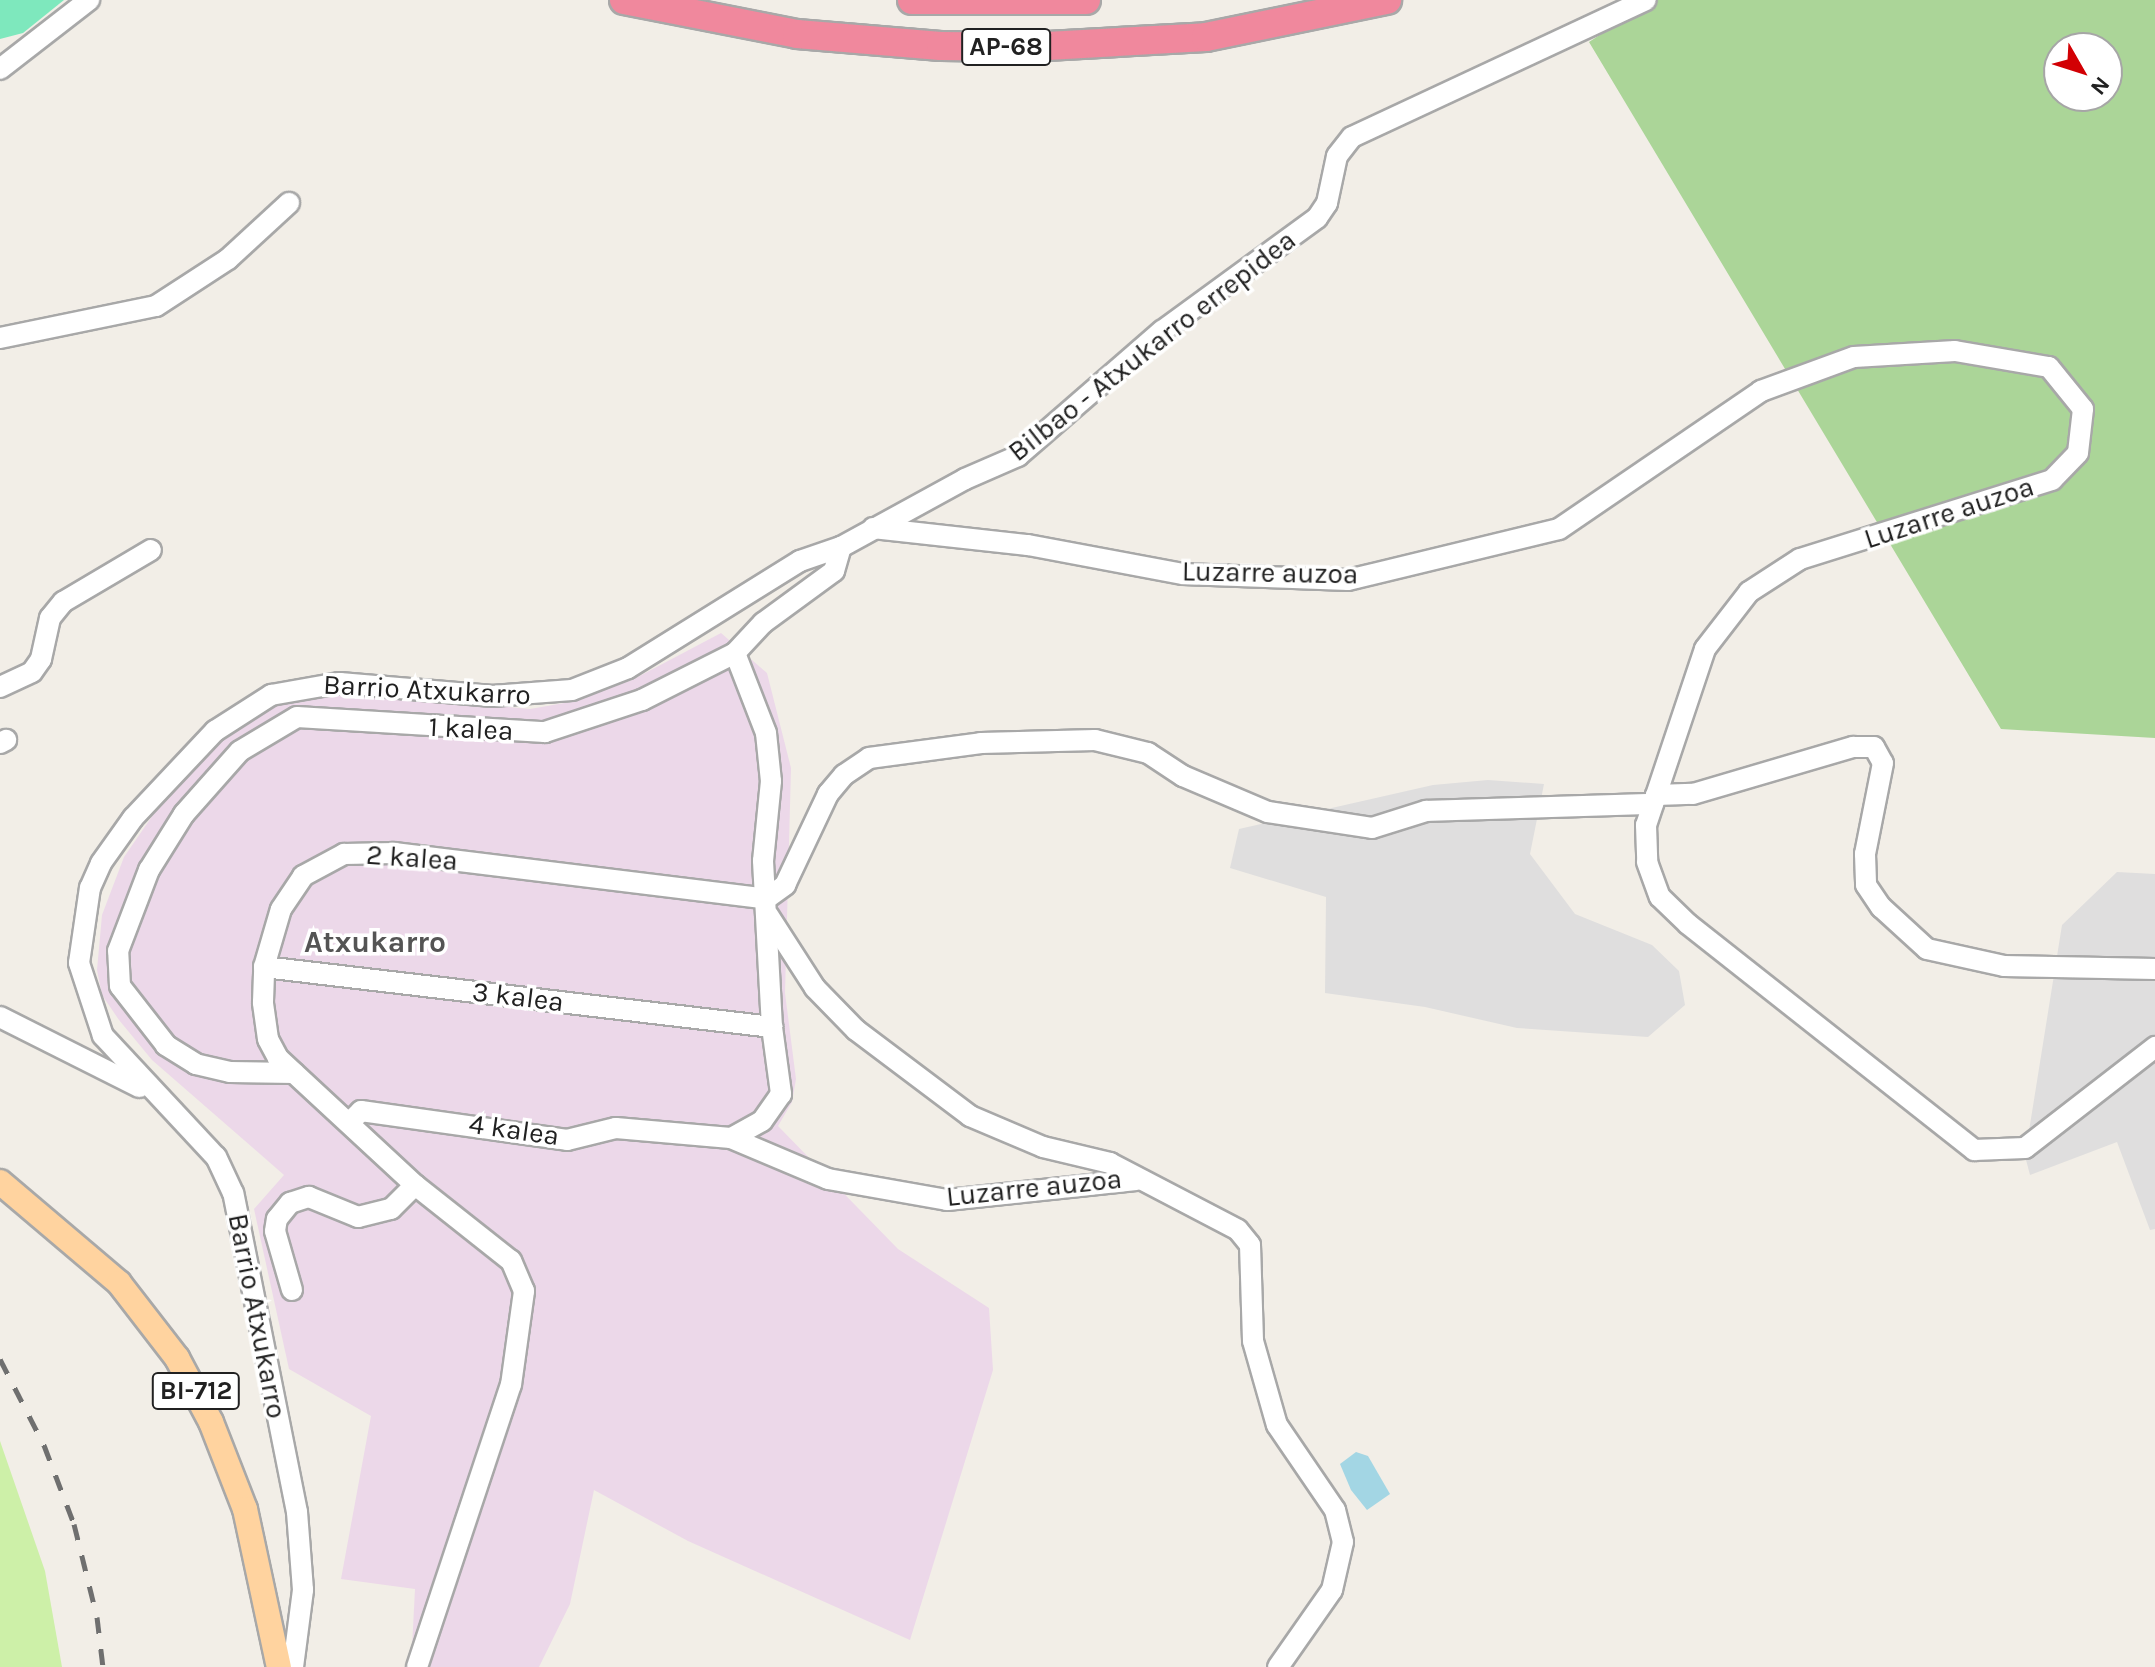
<!DOCTYPE html>
<html>
<head>
<meta charset="utf-8">
<style>
  body { margin:0 }
  #map { position:relative; width:2155px; height:1667px; overflow:hidden; background:#f2eee7; font-family:Karla,sans-serif }
  div>[style] { position:absolute }
  .residential>* { inset:0; background:#dfdede }
  .industrial>* { inset:0; background:#ecd8e9 }
  .grass>* { inset:0; background:#cdf0a8 }
  .forest>* { inset:0; background:#abd598 }
  .pitch>* { inset:0; background:#7ee8bd }
  .water>* { inset:0; background:#a3d6e4 }
  .roads { filter:drop-shadow(2px 0 #a8a8a8) drop-shadow(-2px 0 #a8a8a8) drop-shadow(0 2px #a8a8a8) drop-shadow(0 -2px #a8a8a8) }
  .minor>* { height:20px; margin:-10px; padding:0 10px; transform-origin:10px; border-radius:10px; background:#fff }
  .major>* { height:24px; margin:-12px; padding:0 12px; transform-origin:12px; border-radius:12px; background:#ffd39f }
  .highway>* { height:28px; margin:-14px; padding:0 14px; transform-origin:14px; border-radius:14px; background:#f0889d }
  .rail>* { height:5px; margin-top:-2.5px; transform-origin:0; background:repeating-linear-gradient(90deg,#6f6f6f 0 16px,transparent 0 32px) }
  span { translate:-50% -50%; white-space:nowrap; text-align:center; line-height:1.15; -webkit-text-stroke:7px #fff; paint-order:stroke }
  .shield-label span { padding:2px 6px; background:#fff; border:2px solid; border-radius:6px; -webkit-text-stroke-width:0 }
  .shield-label { font-size:26px; color:#212121; font-weight:700 }
  .street-label { font-size:28px; color:#212121 }
  .neighbourhood-label { font-size:30px; color:#545454; font-weight:700 }
  .north { position:absolute; left:2043px; top:32px; width:80px; height:80px; box-sizing:border-box; background:#fff; border:2px solid #a6a6a6; border-radius:50%; rotate:129deg; font-size:22px; font-weight:700; line-height:32px; text-align:center; color:#212121 }
  .north::after { content:''; display:block; margin:auto; width:28px; height:36px; background:#d20004; clip-path:polygon(50% 0,100% 100%,50% 72%,0 100%) }
</style>
</head>
<body>
<div id="map">
  <div class="residential">
    <i style="clip-path:polygon(1488px 780px,1544px 784px,1530px 854px,1575px 914px,1652px 945px,1679px 971px,1685px 1005px,1648px 1037px,1517px 1028px,1425px 1007px,1325px 993px,1326px 897px,1230px 868px,1239px 829px,1433px 785px)"></i>
    <i style="clip-path:polygon(2117px 872px,2155px 874px,2155px 1229px,2150px 1230px,2117px 1142px,2030px 1175px,2025px 1156px,2062px 925px)"></i>
  </div>
  <div class="industrial">
    <i style="clip-path:polygon(721px 633px,767px 673px,791px 768px,785px 993px,796px 1079px,792px 1102px,778px 1126px,898px 1249px,989px 1308px,993px 1370px,910px 1640px,688px 1541px,594px 1490px,570px 1604px,539px 1667px,411px 1667px,415px 1589px,341px 1579px,371px 1416px,289px 1369px,254px 1209px,284px 1175px,152px 1060px,119px 1020px,102px 995px,97px 970px,102px 915px,124px 857px,164px 799px,225px 736px,255px 713px,290px 697px,331px 691px,530px 709px,570px 702px,632px 680px)"></i>
  </div>
  <div class="grass">
    <i style="clip-path:polygon(0 1441px,45px 1571px,62px 1667px,0 1667px)"></i>
  </div>
  <div class="forest">
    <i style="clip-path:polygon(evenodd,1653px 0,2155px 0,2155px 738px,2001px 729px,1589px 42px,1653px 0,2059px 48px,2107px 48px,2107px 96px,2059px 96px,2059px 48px)"></i>
  </div>
  <div class="pitch">
    <i style="clip-path:polygon(0 0,64px 0,23px 33px,0 39px)"></i>
  </div>
  <div class="water">
    <i style="clip-path:polygon(1356px 1452px,1368px 1456px,1390px 1494px,1367px 1510px,1351px 1490px,1340px 1464px)"></i>
  </div>
  <div class="roads">
    <div class="minor">
      <i style="left:0;top:69px;width:113px;rotate:-37.8deg"></i>
      <i style="left:0;top:338px;width:159px;rotate:-11.6deg"></i>
      <i style="left:156px;top:306px;width:86px;rotate:-33.1deg"></i>
      <i style="left:228px;top:259px;width:83px;rotate:-42.6deg"></i>
      <i style="left:873px;top:528px;width:156px;rotate:6.3deg"></i>
      <i style="left:1028px;top:545px;width:158px;rotate:10.6deg"></i>
      <i style="left:1183px;top:574px;width:165px;rotate:2.1deg"></i>
      <i style="left:1348px;top:580px;width:217px;rotate:-13.6deg"></i>
      <i style="left:1559px;top:529px;width:245px;rotate:-34.3deg"></i>
      <i style="left:1761px;top:391px;width:99px;rotate:-20.1deg"></i>
      <i style="left:1854px;top:357px;width:101px;rotate:-3.4deg"></i>
      <i style="left:1955px;top:351px;width:95px;rotate:9.7deg"></i>
      <i style="left:2049px;top:367px;width:54px;rotate:51deg"></i>
      <i style="left:2083px;top:409px;width:44px;rotate:96.5deg"></i>
      <i style="left:2078px;top:453px;width:37px;rotate:134deg"></i>
      <i style="left:2052px;top:480px;width:264px;rotate:162.6deg"></i>
      <i style="left:1800px;top:559px;width:61px;rotate:147.1deg"></i>
      <i style="left:1749px;top:592px;width:72px;rotate:127.7deg"></i>
      <i style="left:1705px;top:649px;width:186px;rotate:108.5deg"></i>
      <i style="left:1646px;top:825px;width:37px;rotate:88deg"></i>
      <i style="left:1647px;top:862px;width:37px;rotate:70deg"></i>
      <i style="left:1660px;top:897px;width:39px;rotate:44deg"></i>
      <i style="left:1688px;top:924px;width:365px;rotate:38.3deg"></i>
      <i style="left:1974px;top:1150px;width:51px;rotate:-2.2deg"></i>
      <i style="left:2025px;top:1148px;width:165px;rotate:-37.8deg"></i>
      <i style="left:735px;top:653px;width:41px;rotate:-47deg"></i>
      <i style="left:763px;top:623px;width:88px;rotate:-36.2deg"></i>
      <i style="left:834px;top:571px;width:25px;rotate:-74deg"></i>
      <i style="left:0;top:687px;width:35px;rotate:-25deg"></i>
      <i style="left:32px;top:672px;width:16px;rotate:-55deg"></i>
      <i style="left:41px;top:659px;width:42px;rotate:-77.6deg"></i>
      <i style="left:50px;top:618px;width:21px;rotate:-51deg"></i>
      <i style="left:63px;top:602px;width:102px;rotate:-30.6deg"></i>
      <i style="left:0;top:743px;width:7px;rotate:-27deg"></i>
      <i style="left:1656px;top:795px;width:37px;rotate:-2deg"></i>
      <i style="left:1693px;top:794px;width:167px;rotate:-16.4deg"></i>
      <i style="left:1853px;top:747px;width:21px"></i>
      <i style="left:1874px;top:747px;width:18px;rotate:61deg"></i>
      <i style="left:1883px;top:763px;width:93px;rotate:101.2deg"></i>
      <i style="left:1865px;top:854px;width:31px;rotate:88deg"></i>
      <i style="left:1866px;top:885px;width:27px;rotate:56deg"></i>
      <i style="left:1881px;top:907px;width:62px;rotate:42.4deg"></i>
      <i style="left:1927px;top:949px;width:79px;rotate:12.4deg"></i>
      <i style="left:2004px;top:966px;width:151px;rotate:1.1deg"></i>
      <i style="left:766px;top:899px;width:24px;rotate:-36deg"></i>
      <i style="left:785px;top:885px;width:101px;rotate:-64.7deg"></i>
      <i style="left:828px;top:794px;width:25px;rotate:-50deg"></i>
      <i style="left:844px;top:775px;width:30px;rotate:-34deg"></i>
      <i style="left:869px;top:758px;width:113px;rotate:-7.6deg"></i>
      <i style="left:981px;top:743px;width:114px;rotate:-1.5deg"></i>
      <i style="left:1095px;top:740px;width:55px;rotate:13.8deg"></i>
      <i style="left:1148px;top:753px;width:42px;rotate:33.3deg"></i>
      <i style="left:1183px;top:776px;width:92px;rotate:23deg"></i>
      <i style="left:1268px;top:812px;width:105px;rotate:8.7deg"></i>
      <i style="left:1372px;top:828px;width:57px;rotate:-17.5deg"></i>
      <i style="left:1426px;top:811px;width:227px;rotate:-1.8deg"></i>
      <i style="left:768px;top:915px;width:87px;rotate:57.2deg"></i>
      <i style="left:815px;top:988px;width:59px;rotate:45.7deg"></i>
      <i style="left:856px;top:1030px;width:143px;rotate:37deg"></i>
      <i style="left:970px;top:1116px;width:79px;rotate:23deg"></i>
      <i style="left:1043px;top:1147px;width:69px;rotate:13.4deg"></i>
      <i style="left:1110px;top:1163px;width:144px;rotate:27.6deg"></i>
      <i style="left:1238px;top:1230px;width:19px;rotate:51deg"></i>
      <i style="left:1250px;top:1245px;width:96px;rotate:88.2deg"></i>
      <i style="left:1253px;top:1341px;width:87px;rotate:74.1deg"></i>
      <i style="left:1277px;top:1425px;width:103px;rotate:55.7deg"></i>
      <i style="left:1335px;top:1510px;width:33px;rotate:76deg"></i>
      <i style="left:1343px;top:1542px;width:49px;rotate:102.9deg"></i>
      <i style="left:1332px;top:1590px;width:94px;rotate:125deg"></i>
      <i style="left:264px;top:967px;width:512px;rotate:6.74deg"></i>
      <i style="left:0;top:1017px;width:156px;rotate:26.7deg"></i>
      <i style="left:294px;top:1073px;width:64px;rotate:-179.1deg"></i>
      <i style="left:230px;top:1072px;width:35px;rotate:-167deg"></i>
      <i style="left:196px;top:1064px;width:36px;rotate:-148deg"></i>
      <i style="left:166px;top:1045px;width:75px;rotate:-127.9deg"></i>
      <i style="left:120px;top:986px;width:35px;rotate:-93deg"></i>
      <i style="left:118px;top:951px;width:87px;rotate:-69.1deg"></i>
      <i style="left:149px;top:870px;width:66px;rotate:-58deg"></i>
      <i style="left:184px;top:814px;width:84px;rotate:-48.4deg"></i>
      <i style="left:240px;top:751px;width:66px;rotate:-30.8deg"></i>
      <i style="left:297px;top:717px;width:248px;rotate:3.5deg"></i>
      <i style="left:545px;top:732px;width:102px;rotate:-18.3deg"></i>
      <i style="left:642px;top:700px;width:104px;rotate:-26.8deg"></i>
      <i style="left:735px;top:653px;width:86px;rotate:68.8deg"></i>
      <i style="left:766px;top:733px;width:48px;rotate:84.1deg"></i>
      <i style="left:771px;top:781px;width:80px;rotate:95.7deg"></i>
      <i style="left:763px;top:861px;width:166px;rotate:86.9deg"></i>
      <i style="left:772px;top:1027px;width:68px;rotate:82.3deg"></i>
      <i style="left:781px;top:1094px;width:33px;rotate:125deg"></i>
      <i style="left:762px;top:1121px;width:35px;rotate:151deg"></i>
      <i style="left:349px;top:1123px;width:17px;rotate:-45deg"></i>
      <i style="left:361px;top:1111px;width:208px;rotate:8deg"></i>
      <i style="left:567px;top:1140px;width:50px;rotate:-13.8deg"></i>
      <i style="left:616px;top:1128px;width:115px;rotate:5deg"></i>
      <i style="left:731px;top:1138px;width:105px;rotate:22.9deg"></i>
      <i style="left:828px;top:1179px;width:121px;rotate:10deg"></i>
      <i style="left:947px;top:1200px;width:190px;rotate:-6deg"></i>
      <i style="left:292px;top:1290px;width:61px;rotate:-106.1deg"></i>
      <i style="left:275px;top:1231px;width:12px;rotate:-81deg"></i>
      <i style="left:277px;top:1219px;width:21px;rotate:-51deg"></i>
      <i style="left:290px;top:1203px;width:20px;rotate:-18deg"></i>
      <i style="left:309px;top:1197px;width:53px;rotate:22.2deg"></i>
      <i style="left:358px;top:1217px;width:34px;rotate:-14deg"></i>
      <i style="left:391px;top:1209px;width:34px;rotate:-45deg"></i>
      <i style="left:293px;top:1667px;width:78px;rotate:-82.6deg"></i>
      <i style="left:303px;top:1590px;width:78px;rotate:-94.4deg"></i>
      <i style="left:297px;top:1512px;width:325px;rotate:-101.3deg"></i>
      <i style="left:233px;top:1193px;width:40px;rotate:-115deg"></i>
      <i style="left:216px;top:1157px;width:166px;rotate:-133deg"></i>
      <i style="left:103px;top:1036px;width:77px;rotate:-108.2deg"></i>
      <i style="left:79px;top:963px;width:76px;rotate:-81.7deg"></i>
      <i style="left:90px;top:888px;width:27px;rotate:-66deg"></i>
      <i style="left:101px;top:863px;width:55px;rotate:-54.6deg"></i>
      <i style="left:133px;top:818px;width:120px;rotate:-46.7deg"></i>
      <i style="left:215px;top:731px;width:67px;rotate:-32.7deg"></i>
      <i style="left:271px;top:695px;width:70px;rotate:-9.9deg"></i>
      <i style="left:340px;top:683px;width:153px;rotate:4.9deg"></i>
      <i style="left:492px;top:696px;width:80px;rotate:-4.3deg"></i>
      <i style="left:572px;top:690px;width:60px;rotate:-21.4deg"></i>
      <i style="left:628px;top:668px;width:203px;rotate:-31.9deg"></i>
      <i style="left:800px;top:561px;width:43px;rotate:-18.9deg"></i>
      <i style="left:841px;top:547px;width:141px;rotate:-28.7deg"></i>
      <i style="left:965px;top:479px;width:58px;rotate:-23.5deg"></i>
      <i style="left:1018px;top:456px;width:191px;rotate:-41deg"></i>
      <i style="left:1162px;top:331px;width:192px;rotate:-36.1deg"></i>
      <i style="left:1317px;top:218px;width:18px;rotate:-56deg"></i>
      <i style="left:1327px;top:203px;width:48px;rotate:-78deg"></i>
      <i style="left:1337px;top:156px;width:24px;rotate:-52deg"></i>
      <i style="left:1352px;top:137px;width:324px;rotate:-25deg"></i>
      <i style="left:417px;top:1667px;width:297px;rotate:-71.6deg"></i>
      <i style="left:511px;top:1385px;width:95px;rotate:-82.1deg"></i>
      <i style="left:524px;top:1291px;width:33px;rotate:-113deg"></i>
      <i style="left:511px;top:1261px;width:122px;rotate:-141.6deg"></i>
      <i style="left:415px;top:1185px;width:187px;rotate:-137.2deg"></i>
      <i style="left:278px;top:1058px;width:21px;rotate:-118deg"></i>
      <i style="left:268px;top:1039px;width:37px;rotate:-98deg"></i>
      <i style="left:263px;top:1002px;width:35px;rotate:-88deg"></i>
      <i style="left:264px;top:967px;width:60px;rotate:-73.7deg"></i>
      <i style="left:281px;top:909px;width:40px;rotate:-56deg"></i>
      <i style="left:303px;top:876px;width:47px;rotate:-28.2deg"></i>
      <i style="left:344px;top:854px;width:50px;rotate:-1.1deg"></i>
      <i style="left:394px;top:853px;width:375px;rotate:7deg"></i>
    </div>
    <div class="major">
      <i style="left:0;top:1182px;width:156px;rotate:40.3deg"></i>
      <i style="left:119px;top:1283px;width:95px;rotate:52.3deg"></i>
      <i style="left:177px;top:1358px;width:72px;rotate:62deg"></i>
      <i style="left:211px;top:1422px;width:93px;rotate:68.7deg"></i>
      <i style="left:245px;top:1509px;width:162px;rotate:77.9deg"></i>
    </div>
    <div class="highway">
      <i style="left:624px;top:0;width:176px;rotate:11.1deg"></i>
      <i style="left:797px;top:34px;width:144px;rotate:4.8deg"></i>
      <i style="left:941px;top:46px;width:88px;rotate:0.7deg"></i>
      <i style="left:1029px;top:47px;width:177px;rotate:-3.2deg"></i>
      <i style="left:1206px;top:37px;width:185px;rotate:-11.6deg"></i>
      <i style="left:912px;top:0;width:174px"></i>
    </div>
  </div>
  <div class="rail">
    <i style="left:0;top:1359px;width:97px;rotate:62.9deg"></i>
    <i style="left:44px;top:1445px;width:85px;rotate:69.2deg"></i>
    <i style="left:74px;top:1524px;width:96px;rotate:76.1deg"></i>
    <i style="left:97px;top:1617px;width:50px;rotate:83.2deg"></i>
  </div>
  <div class="shield-label">
    <span style="left:1006px;top:47px">AP-68</span>
    <span style="left:196px;top:1391px">BI-712</span>
  </div>
  <div class="street-label">
    <span style="left:1152px;top:346px;rotate:-38deg">Bilbao - Atxukarro errepidea</span>
    <span style="left:1949px;top:513px;rotate:-18deg">Luzarre auzoa</span>
    <span style="left:1270px;top:573px;rotate:1deg">Luzarre auzoa</span>
    <span style="left:427px;top:690px;rotate:3deg">Barrio Atxukarro</span>
    <span style="left:471px;top:729px;rotate:3deg">1 kalea</span>
    <span style="left:412px;top:858px;rotate:4deg">2 kalea</span>
    <span style="left:518px;top:997px;rotate:7deg">3 kalea</span>
    <span style="left:514px;top:1130px;rotate:8deg">4 kalea</span>
    <span style="left:1034px;top:1188px;rotate:-6deg">Luzarre auzoa</span>
    <span style="left:257px;top:1316px;rotate:79deg">Barrio Atxukarro</span>
  </div>
  <div class="neighbourhood-label">
    <span style="left:375px;top:942px">Atxukarro</span>
  </div>
  <div class="north">N</div>
</div>
</body>
</html>
